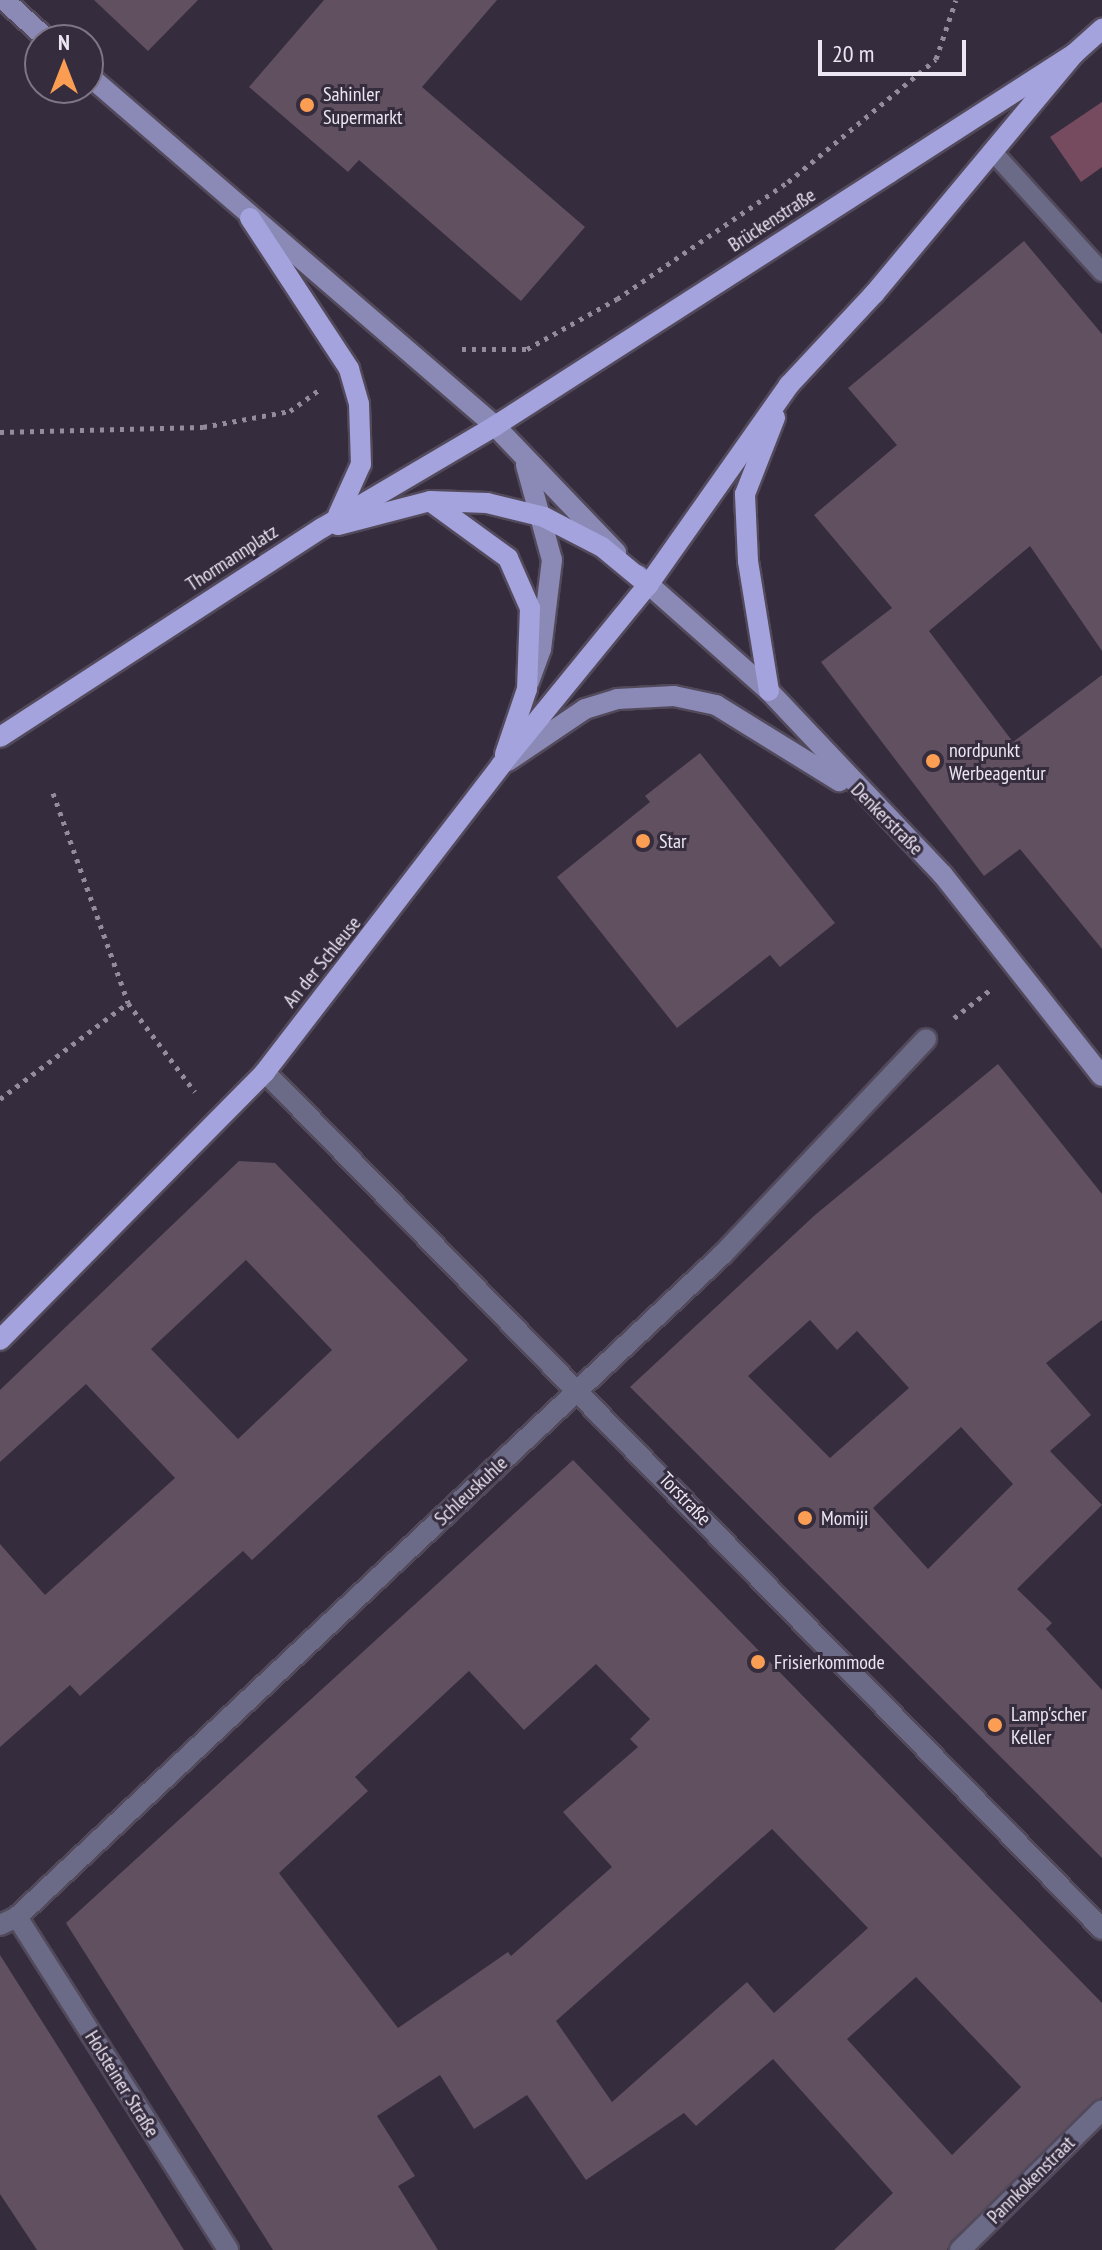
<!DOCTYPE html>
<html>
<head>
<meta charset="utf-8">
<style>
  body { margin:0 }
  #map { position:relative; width:1102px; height:2250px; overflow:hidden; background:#352c3e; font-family:"PT Sans Narrow",sans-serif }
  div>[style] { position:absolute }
  .green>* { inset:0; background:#764b5f }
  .building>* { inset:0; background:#61505f }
  .path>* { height:5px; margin-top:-2.5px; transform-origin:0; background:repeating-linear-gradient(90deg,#938c9b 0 4px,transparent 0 10px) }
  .roads { filter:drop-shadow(2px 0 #524a5b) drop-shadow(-2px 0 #524a5b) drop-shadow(0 2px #524a5b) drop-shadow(0 -2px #524a5b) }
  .lane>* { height:18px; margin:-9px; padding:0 9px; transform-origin:9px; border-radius:9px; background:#6b6a87 }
  .street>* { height:20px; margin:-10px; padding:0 10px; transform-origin:10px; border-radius:10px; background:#6b6a87 }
  .secondary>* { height:20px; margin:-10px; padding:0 10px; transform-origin:10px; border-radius:10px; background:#8b8ab7 }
  .primary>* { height:20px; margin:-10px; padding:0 10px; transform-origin:10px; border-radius:10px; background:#a4a3dd }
  .dots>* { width:22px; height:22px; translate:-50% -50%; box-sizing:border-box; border:4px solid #352c3e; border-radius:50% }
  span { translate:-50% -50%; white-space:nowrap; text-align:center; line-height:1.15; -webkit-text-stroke:6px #352c3e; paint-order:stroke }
  .poi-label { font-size:20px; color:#ebe6f2 }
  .left { translate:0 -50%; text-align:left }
  .street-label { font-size:20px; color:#ebe6f2 }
  .north { position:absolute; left:24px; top:24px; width:80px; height:80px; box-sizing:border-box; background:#352c3e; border:2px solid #7e7686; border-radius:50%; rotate:0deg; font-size:22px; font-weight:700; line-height:32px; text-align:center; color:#ebe6f2 }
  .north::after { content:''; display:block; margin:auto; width:28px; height:36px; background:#fc9d54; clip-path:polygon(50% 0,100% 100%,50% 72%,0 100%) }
  .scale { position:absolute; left:818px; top:40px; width:148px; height:36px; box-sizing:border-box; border:4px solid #ebe6f2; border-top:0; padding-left:10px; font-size:24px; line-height:28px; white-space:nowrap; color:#ebe6f2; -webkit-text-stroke:6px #352c3e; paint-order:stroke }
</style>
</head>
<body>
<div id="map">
  <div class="green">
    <i style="clip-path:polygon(1102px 102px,1102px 167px,1081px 182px,1050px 137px)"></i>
  </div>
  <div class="building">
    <i style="clip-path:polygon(94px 0,198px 0,148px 51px)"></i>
    <i style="clip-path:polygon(324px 0,497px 0,422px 87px,585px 227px,521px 301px,359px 160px,348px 172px,249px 87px)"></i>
    <i style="clip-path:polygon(1024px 241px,1102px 334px,1102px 651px,1030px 546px,929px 631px,1013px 742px,1102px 675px,1102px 949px,1020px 849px,984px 876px,821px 662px,892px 608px,814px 515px,897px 445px,848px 388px)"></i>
    <i style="clip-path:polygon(700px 753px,835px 923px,780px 967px,770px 955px,677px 1028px,557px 877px,650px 802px,645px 796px)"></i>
    <i style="clip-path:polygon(evenodd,998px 1064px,1102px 1194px,1102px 1320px,1046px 1363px,1091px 1415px,1050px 1451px,1102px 1505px,1017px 1589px,1052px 1623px,1046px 1629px,1102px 1690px,1102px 1858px,630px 1387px,815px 1215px,998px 1064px,810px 1320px,837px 1350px,857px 1331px,909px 1388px,830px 1458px,748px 1376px,810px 1320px,998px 1064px,961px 1427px,1013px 1484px,928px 1569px,873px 1508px,961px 1427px)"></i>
    <i style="clip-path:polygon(evenodd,239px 1161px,275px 1163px,468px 1360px,252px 1560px,243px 1551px,80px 1696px,70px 1685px,0 1747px,0 1544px,45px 1595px,175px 1478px,86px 1384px,0 1462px,0 1390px,239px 1161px,246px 1260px,332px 1350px,238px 1439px,151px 1349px,246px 1260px)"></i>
    <i style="clip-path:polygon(evenodd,573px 1460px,1102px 2003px,1102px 2097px,951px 2241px,947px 2250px,834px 2250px,893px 2193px,773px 2059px,696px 2126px,684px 2113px,586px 2180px,527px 2095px,474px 2129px,440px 2075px,377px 2116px,415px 2176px,398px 2186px,438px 2250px,273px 2250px,66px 1923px,573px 1460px,596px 1664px,650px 1719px,630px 1739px,638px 1747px,563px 1812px,612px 1867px,511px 1956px,508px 1952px,398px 2028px,279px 1873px,368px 1791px,355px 1777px,469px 1671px,524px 1730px,596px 1664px,573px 1460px,772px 1829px,868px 1928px,774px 2013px,747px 1982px,612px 2102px,556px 2021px,772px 1829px,573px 1460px,916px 1977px,1021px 2087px,952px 2155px,847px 2039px,916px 1977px)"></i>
    <i style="clip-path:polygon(0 1955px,64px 2056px,184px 2250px,37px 2250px,0 2194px)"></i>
  </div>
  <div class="path">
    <i style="left:462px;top:349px;width:65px"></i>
    <i style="left:527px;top:349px;width:103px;rotate:-29.1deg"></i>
    <i style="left:617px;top:299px;width:207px;rotate:-34.4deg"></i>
    <i style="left:788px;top:182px;width:192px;rotate:-39.7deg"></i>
    <i style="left:936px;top:59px;width:62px;rotate:-71.3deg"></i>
    <i style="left:0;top:432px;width:203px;rotate:-1.4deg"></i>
    <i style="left:203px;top:427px;width:88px;rotate:-10.4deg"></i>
    <i style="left:290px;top:411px;width:36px;rotate:-36deg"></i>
    <i style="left:53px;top:793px;width:223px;rotate:70.3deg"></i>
    <i style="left:128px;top:1003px;width:111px;rotate:53deg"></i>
    <i style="left:954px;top:1018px;width:46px;rotate:-37.9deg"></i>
    <i style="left:0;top:1099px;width:160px;rotate:-36.9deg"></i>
  </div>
  <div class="roads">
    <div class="lane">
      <i style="left:992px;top:151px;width:164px;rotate:47.7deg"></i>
    </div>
    <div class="street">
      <i style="left:265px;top:1072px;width:1198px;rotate:45.68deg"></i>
      <i style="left:17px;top:1917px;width:394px;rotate:57.6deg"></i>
      <i style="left:0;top:1925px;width:19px;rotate:-25deg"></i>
      <i style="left:17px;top:1917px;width:967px;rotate:-43.2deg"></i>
      <i style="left:722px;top:1255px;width:297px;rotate:-46.6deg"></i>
      <i style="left:960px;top:2250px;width:199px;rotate:-44.6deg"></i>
    </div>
    <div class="secondary">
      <i style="left:4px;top:0;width:59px;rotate:42.3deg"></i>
      <i style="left:88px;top:75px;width:537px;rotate:40.77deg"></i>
      <i style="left:495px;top:426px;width:175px;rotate:46.2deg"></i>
      <i style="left:526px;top:465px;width:98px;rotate:74.7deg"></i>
      <i style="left:552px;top:560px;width:90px;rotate:97deg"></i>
      <i style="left:541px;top:649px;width:35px;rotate:110deg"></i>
      <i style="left:638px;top:575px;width:175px;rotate:41.5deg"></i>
      <i style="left:769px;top:691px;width:253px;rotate:46.6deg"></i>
      <i style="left:943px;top:875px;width:256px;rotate:51.7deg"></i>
      <i style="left:508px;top:761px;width:93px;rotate:-34deg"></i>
      <i style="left:585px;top:709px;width:34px;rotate:-17deg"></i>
      <i style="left:617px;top:699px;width:57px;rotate:-3deg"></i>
      <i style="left:674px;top:696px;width:43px;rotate:12.1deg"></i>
      <i style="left:716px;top:705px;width:145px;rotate:31.7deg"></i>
    </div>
    <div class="primary">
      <i style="left:250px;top:218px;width:181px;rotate:56.7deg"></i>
      <i style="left:349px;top:369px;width:36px;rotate:74deg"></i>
      <i style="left:359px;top:404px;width:60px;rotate:88.1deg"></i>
      <i style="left:361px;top:464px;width:56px;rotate:114.3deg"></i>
      <i style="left:431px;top:502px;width:95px;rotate:36deg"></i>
      <i style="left:508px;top:558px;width:55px;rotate:66.3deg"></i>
      <i style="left:530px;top:608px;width:81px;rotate:92.1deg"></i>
      <i style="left:527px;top:689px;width:69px;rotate:108.7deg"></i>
      <i style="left:338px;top:525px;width:95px;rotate:-14.6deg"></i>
      <i style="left:430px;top:501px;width:57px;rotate:2deg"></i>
      <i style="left:487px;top:503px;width:59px;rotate:13.8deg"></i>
      <i style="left:544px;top:517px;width:65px;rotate:27.3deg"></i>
      <i style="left:602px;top:547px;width:60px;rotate:39.6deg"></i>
      <i style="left:769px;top:691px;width:132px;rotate:-99.2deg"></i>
      <i style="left:748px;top:561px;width:67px;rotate:-92.6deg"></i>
      <i style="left:745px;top:494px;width:82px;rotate:-68.5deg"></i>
      <i style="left:0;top:737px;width:384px;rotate:-33deg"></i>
      <i style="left:322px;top:528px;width:201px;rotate:-30.5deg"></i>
      <i style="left:495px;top:426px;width:468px;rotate:-32.7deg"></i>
      <i style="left:889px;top:173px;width:220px;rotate:-32.8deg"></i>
      <i style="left:1074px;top:54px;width:38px;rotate:-42deg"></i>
      <i style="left:0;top:1340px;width:377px;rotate:-45.3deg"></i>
      <i style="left:265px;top:1072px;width:387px;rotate:-52.4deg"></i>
      <i style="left:501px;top:765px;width:232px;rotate:-50.8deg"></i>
      <i style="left:648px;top:585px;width:245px;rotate:-54.8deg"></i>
      <i style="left:789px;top:385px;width:125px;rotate:-47deg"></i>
      <i style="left:874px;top:294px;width:312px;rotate:-50.2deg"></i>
    </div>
  </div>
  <div class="dots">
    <i style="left:307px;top:105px;background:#fc9d54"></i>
    <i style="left:933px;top:761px;background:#fc9d54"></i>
    <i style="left:643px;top:841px;background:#fc9d54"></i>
    <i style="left:805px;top:1518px;background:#fc9d54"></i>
    <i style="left:758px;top:1662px;background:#fc9d54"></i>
    <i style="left:995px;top:1725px;background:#fc9d54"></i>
  </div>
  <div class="poi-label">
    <span class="left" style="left:323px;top:106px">Sahinler<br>Supermarkt</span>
    <span class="left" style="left:949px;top:762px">nordpunkt<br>Werbeagentur</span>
    <span class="left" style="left:659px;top:841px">Star</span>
    <span class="left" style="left:821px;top:1518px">Momiji</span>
    <span class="left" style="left:774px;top:1662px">Frisierkommode</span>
    <span class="left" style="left:1011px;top:1726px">Lamp'scher<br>Keller</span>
  </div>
  <div class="street-label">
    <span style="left:772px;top:220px;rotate:-33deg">Brückenstraße</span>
    <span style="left:232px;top:558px;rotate:-33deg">Thormannplatz</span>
    <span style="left:887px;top:819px;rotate:45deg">Denkerstraße</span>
    <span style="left:322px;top:962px;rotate:-51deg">An der Schleuse</span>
    <span style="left:471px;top:1491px;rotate:-43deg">Schleuskuhle</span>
    <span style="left:685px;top:1499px;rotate:46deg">Torstraße</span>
    <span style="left:122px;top:2084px;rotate:58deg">Holsteiner Straße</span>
    <span style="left:1031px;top:2180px;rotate:-45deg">Pannkokenstraat</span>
  </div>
  <div class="north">N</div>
  <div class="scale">20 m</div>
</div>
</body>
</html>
